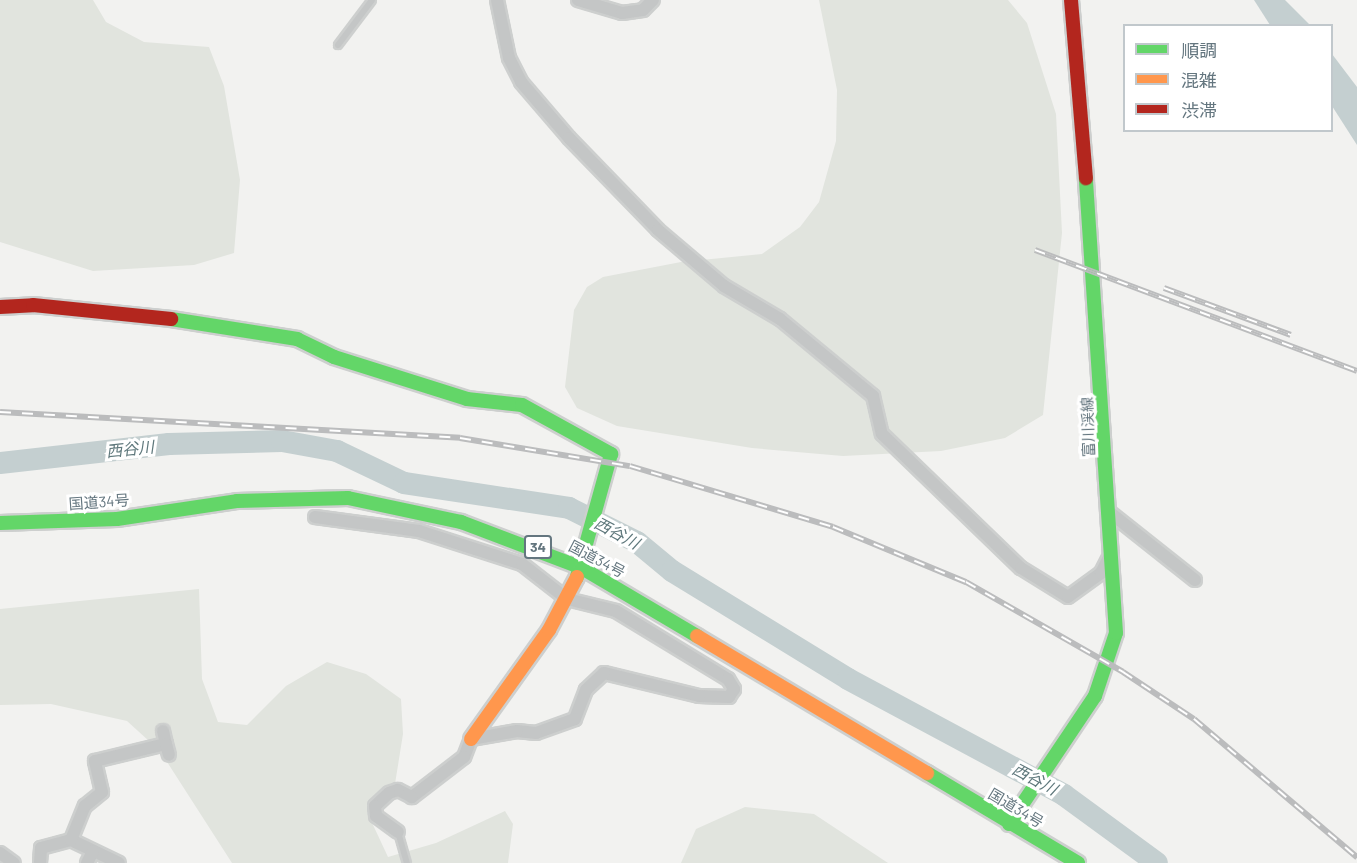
<!DOCTYPE html>
<html>
<head>
<meta charset="utf-8">
<style>
  body { margin:0 }
  #map { position:relative; width:1357px; height:863px; overflow:hidden; background:#f2f2f0; font-family:Barlow,"Noto Sans JP",sans-serif }
  div>[style] { position:absolute }
  .green>* { inset:0; background:#e1e4de }
  .water>* { inset:0; background:#c4cfd0 }
  .river>* { height:22px; margin:-11px; padding:0 11px; transform-origin:11px; border-radius:11px; background:#c4cfd0 }
  .roads { filter:drop-shadow(2px 0 #cdcfce) drop-shadow(-2px 0 #cdcfce) drop-shadow(0 2px #cdcfce) drop-shadow(0 -2px #cdcfce) }
  .lane>* { height:6px; margin:-3px; padding:0 3px; transform-origin:3px; border-radius:3px; background:#c4c6c6 }
  .street>* { height:12px; margin:-6px; padding:0 6px; transform-origin:6px; border-radius:6px; background:#c4c6c6 }
  .fast>* { height:14px; margin:-7px; padding:0 7px; transform-origin:7px; border-radius:7px; background:#63d668 }
  .slow>* { height:14px; margin:-7px; padding:0 7px; transform-origin:7px; border-radius:7px; background:#ff974d }
  .jam>* { height:14px; margin:-7px; padding:0 7px; transform-origin:7px; border-radius:7px; background:#b3261e }
  .rail>* { height:6px; margin-top:-3px; transform-origin:0; background:repeating-linear-gradient(90deg,#fff 0 11px,#bbbcbd 0 22px); box-sizing:border-box; border-block:2px solid #bbbcbd }
  span { translate:-50% -50%; white-space:nowrap; text-align:center; line-height:1.15; -webkit-text-stroke:6px #fff; paint-order:stroke }
  .shield-label span { padding:2px 4px; background:#fff; border:2px solid; border-radius:4px; -webkit-text-stroke-width:0 }
  .shield-label { font-size:14px; color:#64767f; font-weight:700 }
  .street-label { font-size:15px; color:#64767f }
  .water-label { font-size:16px; color:#5f787c; font-style:italic }
  .legend { position:absolute; left:1123px; top:24px; width:210px; height:108px; box-sizing:border-box; background:#fff; border:2px solid #c1c8cc; margin:0; padding:8px 10px; list-style:none; font-size:18px; color:#64767f }
  .legend li { display:flex; align-items:center; gap:12px; height:30px }
  .legend b { width:30px; border:2px solid #c1c8cc }
</style>
</head>
<body>
<div id="map">
  <div class="green">
    <i style="clip-path:polygon(0 0,93px 0,106px 22px,144px 42px,209px 47px,224px 86px,240px 180px,234px 253px,194px 265px,93px 271px,0 242px)"></i>
    <i style="clip-path:polygon(819px 0,1008px 0,1027px 23px,1056px 114px,1062px 233px,1043px 415px,1005px 438px,941px 451px,843px 456px,752px 448px,617px 426px,577px 408px,565px 387px,574px 310px,587px 287px,603px 277px,681px 262px,762px 254px,800px 227px,819px 202px,836px 141px,837px 90px)"></i>
    <i style="clip-path:polygon(199px 589px,202px 679px,218px 722px,247px 725px,286px 686px,327px 662px,366px 674px,401px 699px,403px 734px,395px 784px,367px 812px,388px 857px,436px 843px,505px 811px,513px 824px,508px 863px,232px 863px,160px 751px,127px 721px,51px 704px,0 705px,0 609px)"></i>
    <i style="clip-path:polygon(745px 807px,814px 814px,888px 863px,681px 863px,696px 829px)"></i>
  </div>
  <div class="water">
    <i style="clip-path:polygon(1254px 0,1285px 0,1310px 25px,1270px 25px)"></i>
    <i style="clip-path:polygon(1332px 54px,1357px 87px,1357px 145px,1332px 106px)"></i>
  </div>
  <div class="river">
    <i style="left:0;top:463px;width:170px;rotate:-6.4deg"></i>
    <i style="left:169px;top:444px;width:113px;rotate:-1.5deg"></i>
    <i style="left:282px;top:441px;width:56px;rotate:10.3deg"></i>
    <i style="left:337px;top:451px;width:74px;rotate:25.5deg"></i>
    <i style="left:404px;top:483px;width:167px;rotate:8.6deg"></i>
    <i style="left:569px;top:508px;width:76px;rotate:26.6deg"></i>
    <i style="left:637px;top:542px;width:45px;rotate:39.6deg"></i>
    <i style="left:672px;top:571px;width:206px;rotate:31.5deg"></i>
    <i style="left:848px;top:679px;width:245px;rotate:28.2deg"></i>
    <i style="left:1064px;top:795px;width:115px;rotate:36.2deg"></i>
  </div>
  <div class="roads">
    <div class="lane">
      <i style="left:338px;top:45px;width:56px;rotate:-52.9deg"></i>
      <i style="left:398px;top:832px;width:32px;rotate:74deg"></i>
    </div>
    <div class="street">
      <i style="left:497px;top:0;width:59px;rotate:78.3deg"></i>
      <i style="left:509px;top:58px;width:27px;rotate:63deg"></i>
      <i style="left:521px;top:82px;width:74px;rotate:49.4deg"></i>
      <i style="left:569px;top:138px;width:128px;rotate:45.9deg"></i>
      <i style="left:658px;top:230px;width:87px;rotate:40.3deg"></i>
      <i style="left:724px;top:286px;width:65px;rotate:30.5deg"></i>
      <i style="left:780px;top:319px;width:121px;rotate:39.6deg"></i>
      <i style="left:873px;top:396px;width:39px;rotate:77deg"></i>
      <i style="left:882px;top:434px;width:193px;rotate:44deg"></i>
      <i style="left:1021px;top:568px;width:55px;rotate:31.7deg"></i>
      <i style="left:1068px;top:597px;width:41px;rotate:-36deg"></i>
      <i style="left:1101px;top:573px;width:20px;rotate:-63deg"></i>
      <i style="left:578px;top:0;width:46px;rotate:16.5deg"></i>
      <i style="left:622px;top:13px;width:21px;rotate:-8deg"></i>
      <i style="left:643px;top:10px;width:14px;rotate:-45deg"></i>
      <i style="left:1108px;top:511px;width:111px;rotate:38.4deg"></i>
      <i style="left:315px;top:517px;width:105px;rotate:7.7deg"></i>
      <i style="left:419px;top:531px;width:108px;rotate:17.8deg"></i>
      <i style="left:522px;top:564px;width:57px;rotate:37.9deg"></i>
      <i style="left:567px;top:599px;width:50px;rotate:13.8deg"></i>
      <i style="left:616px;top:611px;width:131px;rotate:31.3deg"></i>
      <i style="left:728px;top:679px;width:12px;rotate:59deg"></i>
      <i style="left:734px;top:689px;width:9px;rotate:122deg"></i>
      <i style="left:729px;top:697px;width:30px;rotate:-178deg"></i>
      <i style="left:699px;top:696px;width:98px;rotate:-166.4deg"></i>
      <i style="left:604px;top:673px;width:25px;rotate:137deg"></i>
      <i style="left:586px;top:690px;width:31px;rotate:111deg"></i>
      <i style="left:575px;top:719px;width:41px;rotate:160.3deg"></i>
      <i style="left:536px;top:733px;width:19px;rotate:-174deg"></i>
      <i style="left:517px;top:731px;width:47px;rotate:170.1deg"></i>
      <i style="left:471px;top:739px;width:19px;rotate:111deg"></i>
      <i style="left:464px;top:757px;width:66px;rotate:142.4deg"></i>
      <i style="left:412px;top:797px;width:16px;rotate:-153deg"></i>
      <i style="left:398px;top:790px;width:9px;rotate:162deg"></i>
      <i style="left:389px;top:793px;width:19px;rotate:137deg"></i>
      <i style="left:375px;top:806px;width:10px;rotate:84deg"></i>
      <i style="left:376px;top:816px;width:27px;rotate:36deg"></i>
      <i style="left:163px;top:731px;width:13px;rotate:77deg"></i>
      <i style="left:71px;top:840px;width:53px;rotate:25.6deg"></i>
      <i style="left:0;top:853px;width:17px;rotate:36deg"></i>
      <i style="left:40px;top:863px;width:15px;rotate:-86deg"></i>
      <i style="left:41px;top:848px;width:31px;rotate:-15deg"></i>
      <i style="left:71px;top:840px;width:37px;rotate:-68deg"></i>
      <i style="left:85px;top:806px;width:22px;rotate:-39deg"></i>
      <i style="left:102px;top:792px;width:32px;rotate:-103deg"></i>
      <i style="left:95px;top:761px;width:73px;rotate:-13.5deg"></i>
      <i style="left:166px;top:744px;width:11px;rotate:75deg"></i>
      <i style="left:87px;top:863px;width:13px;rotate:-63deg"></i>
    </div>
    <div class="fast">
      <i style="left:171px;top:319px;width:128px;rotate:9deg"></i>
      <i style="left:297px;top:339px;width:41px;rotate:25.9deg"></i>
      <i style="left:334px;top:357px;width:139px;rotate:17.5deg"></i>
      <i style="left:467px;top:399px;width:55px;rotate:6.2deg"></i>
      <i style="left:522px;top:405px;width:102px;rotate:28.8deg"></i>
      <i style="left:611px;top:454px;width:128px;rotate:105.5deg"></i>
      <i style="left:0;top:523px;width:117px;rotate:-2deg"></i>
      <i style="left:117px;top:519px;width:121px;rotate:-8.5deg"></i>
      <i style="left:237px;top:501px;width:111px;rotate:-1.5deg"></i>
      <i style="left:348px;top:498px;width:116px;rotate:12deg"></i>
      <i style="left:461px;top:522px;width:129px;rotate:20.8deg"></i>
      <i style="left:582px;top:568px;width:134px;rotate:30.6deg"></i>
      <i style="left:927px;top:773px;width:176px;rotate:30.8deg"></i>
      <i style="left:1009px;top:824px;width:154px;rotate:-56.1deg"></i>
      <i style="left:1095px;top:696px;width:66px;rotate:-71.6deg"></i>
      <i style="left:1116px;top:633px;width:456px;rotate:-93.8deg"></i>
    </div>
    <div class="slow">
      <i style="left:697px;top:636px;width:268px;rotate:30.8deg"></i>
      <i style="left:471px;top:739px;width:134px;rotate:-54.4deg"></i>
      <i style="left:549px;top:630px;width:60px;rotate:-62.2deg"></i>
    </div>
    <div class="jam">
      <i style="left:1071px;top:0;width:179px;rotate:85.2deg"></i>
      <i style="left:0;top:307px;width:33px;rotate:-3deg"></i>
      <i style="left:33px;top:305px;width:139px;rotate:5.8deg"></i>
    </div>
  </div>
  <div class="rail">
    <i style="left:1035px;top:250px;width:344px;rotate:20.6deg"></i>
    <i style="left:1164px;top:288px;width:135px;rotate:20.3deg"></i>
    <i style="left:0;top:412px;width:461px;rotate:3.2deg"></i>
    <i style="left:460px;top:438px;width:172px;rotate:9.4deg"></i>
    <i style="left:630px;top:466px;width:212px;rotate:16.7deg"></i>
    <i style="left:833px;top:527px;width:144px;rotate:22.5deg"></i>
    <i style="left:966px;top:582px;width:181px;rotate:29.8deg"></i>
    <i style="left:1123px;top:672px;width:85px;rotate:33.5deg"></i>
    <i style="left:1194px;top:719px;width:214px;rotate:40.3deg"></i>
  </div>
  <div class="shield-label">
    <span style="left:538px;top:547px">34</span>
  </div>
  <div class="street-label">
    <span style="left:1088px;top:427px;rotate:-92deg">富川渓線</span>
    <span style="left:99px;top:502px;rotate:-4deg">国道34号</span>
    <span style="left:597px;top:559px;rotate:28deg">国道34号</span>
    <span style="left:1016px;top:808px;rotate:31deg">国道34号</span>
  </div>
  <div class="water-label">
    <span style="left:130px;top:449px;rotate:-6deg">西谷川</span>
    <span style="left:617px;top:533px;rotate:28deg">西谷川</span>
    <span style="left:1035px;top:779px;rotate:28deg">西谷川</span>
  </div>
  <ul class="legend">
  <li><b style="height:8px;background:#63d668"></b>順調</li>
  <li><b style="height:8px;background:#ff974d"></b>混雑</li>
  <li><b style="height:8px;background:#b3261e"></b>渋滞</li>
  </ul>
</div>
</body>
</html>
